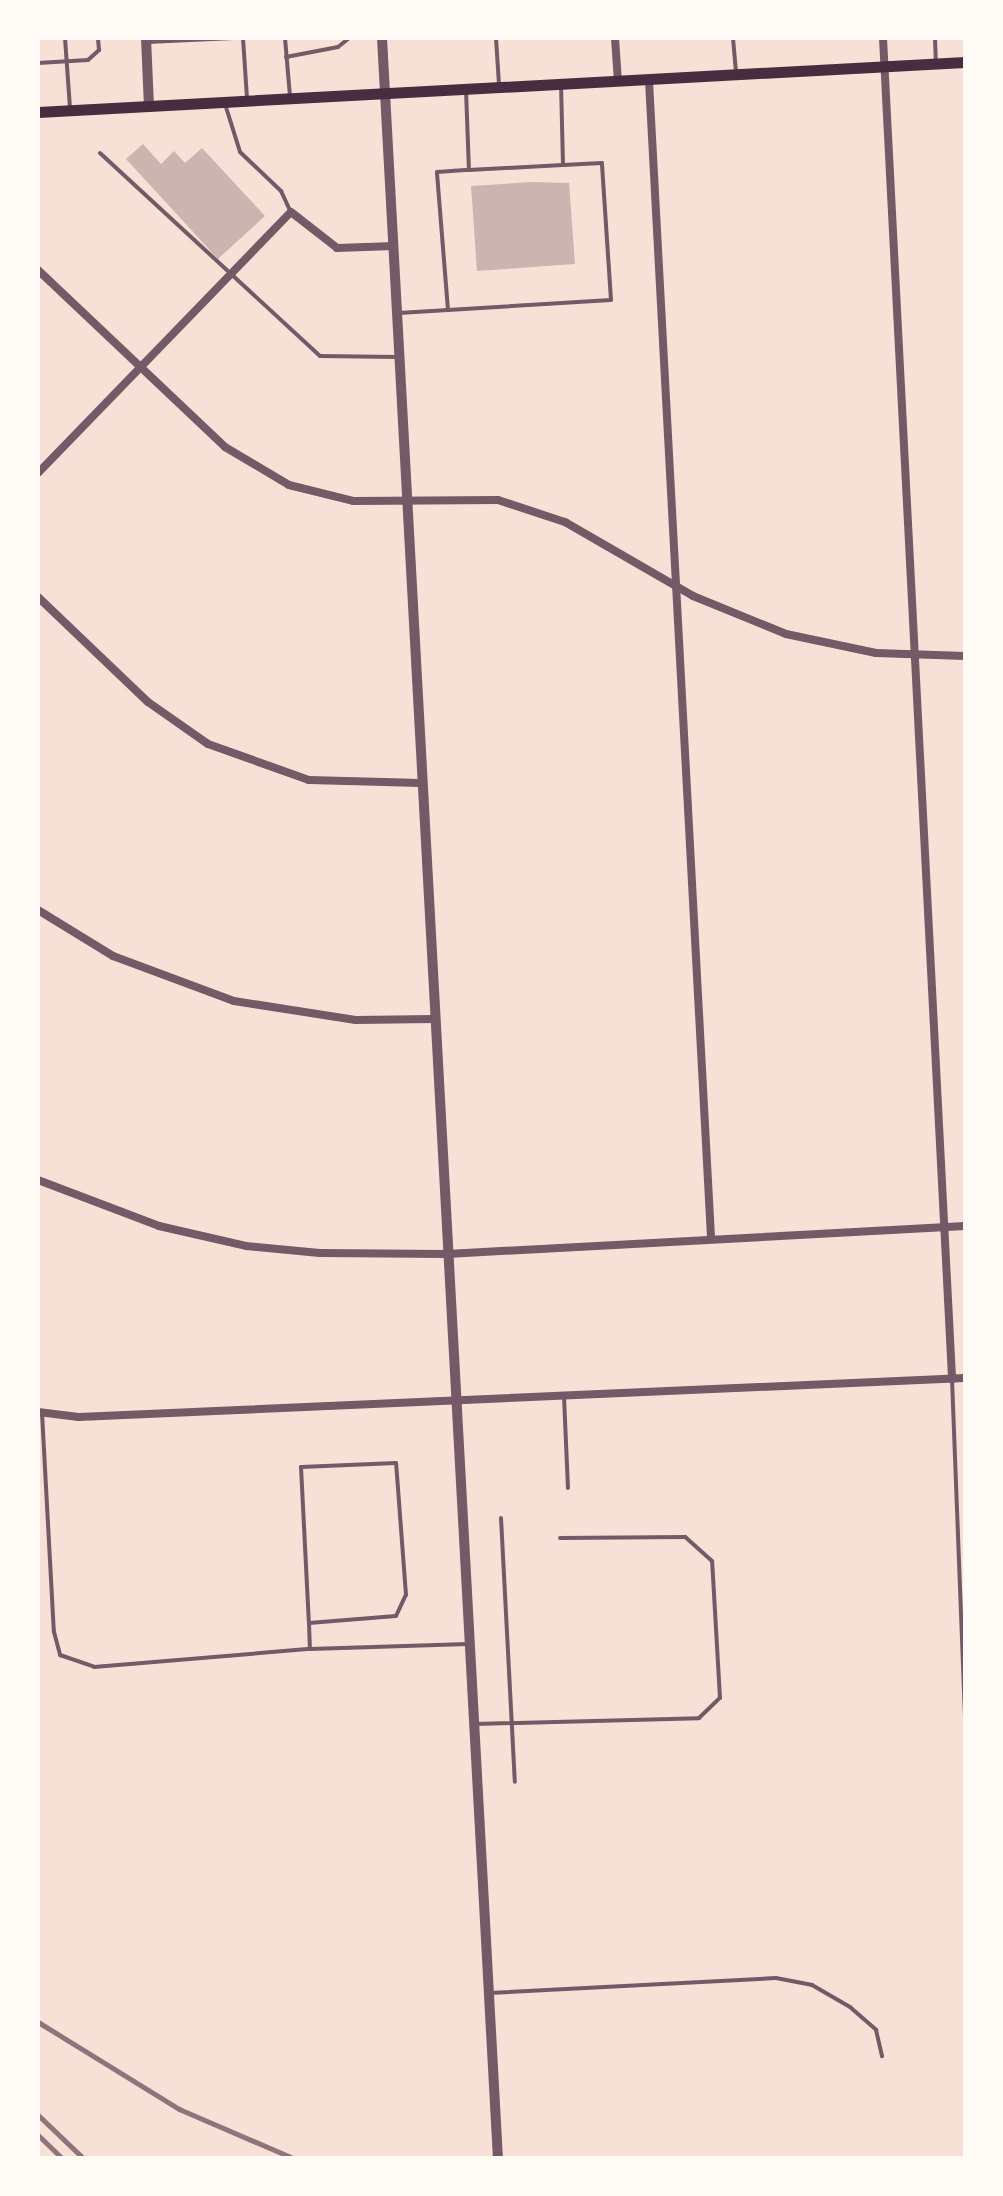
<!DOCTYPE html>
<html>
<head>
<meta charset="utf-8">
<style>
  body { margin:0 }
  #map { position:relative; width:1003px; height:2196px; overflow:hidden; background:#f7e1d7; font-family:"Noto Sans",sans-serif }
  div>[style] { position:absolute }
  .building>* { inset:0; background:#ccb4b1 }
  .service>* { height:4px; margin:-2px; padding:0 2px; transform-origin:2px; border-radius:2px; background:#755966 }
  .minor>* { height:8px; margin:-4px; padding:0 4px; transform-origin:4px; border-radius:4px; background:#755966 }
  .tertiary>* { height:10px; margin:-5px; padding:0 5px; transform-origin:5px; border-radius:5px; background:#755966 }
  .secondary>* { height:11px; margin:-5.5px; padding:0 5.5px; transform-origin:5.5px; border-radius:5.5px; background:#4a2c40 }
  .rail>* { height:5px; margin:-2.5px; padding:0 2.5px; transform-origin:2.5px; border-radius:2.5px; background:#8f747c }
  span { translate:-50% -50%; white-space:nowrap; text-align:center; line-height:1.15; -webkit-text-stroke:6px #fffaf5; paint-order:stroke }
  .frame { position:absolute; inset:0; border:40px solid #fffaf5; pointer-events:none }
</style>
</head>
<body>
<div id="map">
  <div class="building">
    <i style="clip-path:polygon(143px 144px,161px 164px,174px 151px,185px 163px,202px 148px,265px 216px,218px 259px,126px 159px)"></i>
    <i style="clip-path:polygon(533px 182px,569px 183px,575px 264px,477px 271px,471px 186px)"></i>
  </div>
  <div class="service">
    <i style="left:65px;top:38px;width:70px;rotate:85.9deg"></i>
    <i style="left:243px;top:38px;width:60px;rotate:86.2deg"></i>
    <i style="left:285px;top:38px;width:58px;rotate:85.1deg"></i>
    <i style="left:496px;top:38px;width:47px;rotate:86.3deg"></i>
    <i style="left:733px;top:38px;width:35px;rotate:85deg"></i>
    <i style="left:935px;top:38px;width:23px;rotate:88deg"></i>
    <i style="left:148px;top:42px;width:86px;rotate:-2.7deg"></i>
    <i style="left:286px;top:57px;width:53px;rotate:-10.9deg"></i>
    <i style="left:338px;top:47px;width:14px;rotate:-39deg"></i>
    <i style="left:38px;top:63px;width:50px;rotate:-3.4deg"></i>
    <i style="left:88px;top:60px;width:15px;rotate:-42deg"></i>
    <i style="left:99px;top:50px;width:12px;rotate:-95deg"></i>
    <i style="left:466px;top:90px;width:80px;rotate:87.9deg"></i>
    <i style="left:469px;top:170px;width:94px;rotate:-3deg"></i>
    <i style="left:563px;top:165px;width:80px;rotate:-91.4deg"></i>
    <i style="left:225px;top:104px;width:50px;rotate:72.6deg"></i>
    <i style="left:240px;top:152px;width:57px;rotate:43.6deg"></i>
    <i style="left:281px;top:191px;width:23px;rotate:65deg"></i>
    <i style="left:100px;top:153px;width:299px;rotate:42.7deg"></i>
    <i style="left:320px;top:356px;width:78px;rotate:0.7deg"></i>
    <i style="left:448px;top:310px;width:163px;rotate:-3.5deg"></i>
    <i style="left:611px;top:300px;width:137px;rotate:-93.8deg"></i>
    <i style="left:602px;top:163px;width:39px;rotate:177deg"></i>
    <i style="left:399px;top:313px;width:49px;rotate:-3.5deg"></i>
    <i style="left:448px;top:310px;width:138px;rotate:-94.6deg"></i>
    <i style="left:437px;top:172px;width:32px;rotate:-4deg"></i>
    <i style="left:952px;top:1379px;width:340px;rotate:87.8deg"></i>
    <i style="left:564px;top:1397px;width:91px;rotate:87.5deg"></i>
    <i style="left:42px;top:1413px;width:219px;rotate:86.9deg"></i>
    <i style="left:54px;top:1632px;width:24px;rotate:75deg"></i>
    <i style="left:60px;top:1655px;width:36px;rotate:19deg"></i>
    <i style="left:94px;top:1667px;width:217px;rotate:-4.8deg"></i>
    <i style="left:501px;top:1518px;width:264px;rotate:87deg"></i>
    <i style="left:309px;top:1623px;width:87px;rotate:-4.6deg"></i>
    <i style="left:396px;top:1616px;width:23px;rotate:-65deg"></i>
    <i style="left:406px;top:1595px;width:132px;rotate:-94.3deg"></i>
    <i style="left:396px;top:1463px;width:95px;rotate:177.6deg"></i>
    <i style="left:301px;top:1467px;width:156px;rotate:87.1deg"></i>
    <i style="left:309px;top:1623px;width:26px;rotate:88deg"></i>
    <i style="left:310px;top:1649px;width:158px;rotate:-1.8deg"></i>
    <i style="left:475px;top:1724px;width:224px;rotate:-1.5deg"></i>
    <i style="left:699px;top:1718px;width:29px;rotate:-44deg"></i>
    <i style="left:720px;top:1698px;width:137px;rotate:-93.3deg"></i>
    <i style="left:712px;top:1561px;width:36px;rotate:-138deg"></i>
    <i style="left:685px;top:1537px;width:125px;rotate:179.5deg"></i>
    <i style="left:490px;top:1993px;width:286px;rotate:-3deg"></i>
    <i style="left:776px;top:1978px;width:37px;rotate:11deg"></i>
    <i style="left:812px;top:1985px;width:44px;rotate:30.1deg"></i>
    <i style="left:850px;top:2007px;width:35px;rotate:41deg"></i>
    <i style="left:876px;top:2030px;width:27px;rotate:77deg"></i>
  </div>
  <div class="minor">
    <i style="left:615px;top:38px;width:44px;rotate:86.1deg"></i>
    <i style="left:883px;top:38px;width:1343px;rotate:87.05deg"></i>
    <i style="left:649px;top:81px;width:1159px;rotate:86.93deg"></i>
    <i style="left:38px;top:270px;width:257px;rotate:43.4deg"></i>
    <i style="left:225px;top:447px;width:74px;rotate:30.7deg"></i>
    <i style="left:289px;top:485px;width:66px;rotate:14deg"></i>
    <i style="left:353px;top:501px;width:145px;rotate:-0.4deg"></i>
    <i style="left:498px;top:500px;width:71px;rotate:18.2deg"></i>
    <i style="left:565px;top:522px;width:148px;rotate:30deg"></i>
    <i style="left:693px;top:596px;width:100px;rotate:22.2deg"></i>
    <i style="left:786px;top:634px;width:92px;rotate:11.9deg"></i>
    <i style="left:876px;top:653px;width:89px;rotate:1.9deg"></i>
    <i style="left:38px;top:473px;width:363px;rotate:-45.9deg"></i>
    <i style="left:291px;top:212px;width:58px;rotate:38deg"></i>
    <i style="left:337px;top:248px;width:57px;rotate:-2deg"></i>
    <i style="left:38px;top:597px;width:152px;rotate:43.7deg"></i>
    <i style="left:148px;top:702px;width:73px;rotate:35deg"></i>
    <i style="left:208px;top:744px;width:107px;rotate:19.6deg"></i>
    <i style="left:309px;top:780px;width:112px;rotate:1.5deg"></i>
    <i style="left:38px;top:910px;width:88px;rotate:31.5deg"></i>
    <i style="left:113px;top:956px;width:129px;rotate:20.4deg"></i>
    <i style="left:234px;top:1001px;width:123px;rotate:8.9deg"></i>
    <i style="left:356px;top:1020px;width:78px;rotate:-0.7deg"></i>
    <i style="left:38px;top:1180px;width:129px;rotate:20.8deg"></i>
    <i style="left:159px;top:1226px;width:89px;rotate:12.9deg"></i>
    <i style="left:246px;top:1246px;width:74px;rotate:5.4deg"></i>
    <i style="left:320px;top:1253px;width:127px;rotate:0.5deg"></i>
    <i style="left:447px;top:1254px;width:519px;rotate:-3.09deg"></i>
    <i style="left:38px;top:1412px;width:41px;rotate:7deg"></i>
    <i style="left:79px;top:1417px;width:887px;rotate:-2.52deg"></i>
  </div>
  <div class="tertiary">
    <i style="left:146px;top:38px;width:68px;rotate:87.5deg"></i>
    <i style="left:382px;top:38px;width:2123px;rotate:86.87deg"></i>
  </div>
  <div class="secondary">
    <i style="left:38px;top:112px;width:928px;rotate:-3.09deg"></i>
  </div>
  <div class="rail">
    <i style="left:38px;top:2022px;width:166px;rotate:31.7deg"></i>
    <i style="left:179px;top:2109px;width:124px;rotate:23.3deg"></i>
    <i style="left:38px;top:2115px;width:62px;rotate:43.7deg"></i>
    <i style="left:38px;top:2135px;width:33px;rotate:44deg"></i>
  </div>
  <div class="frame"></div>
</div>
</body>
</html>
